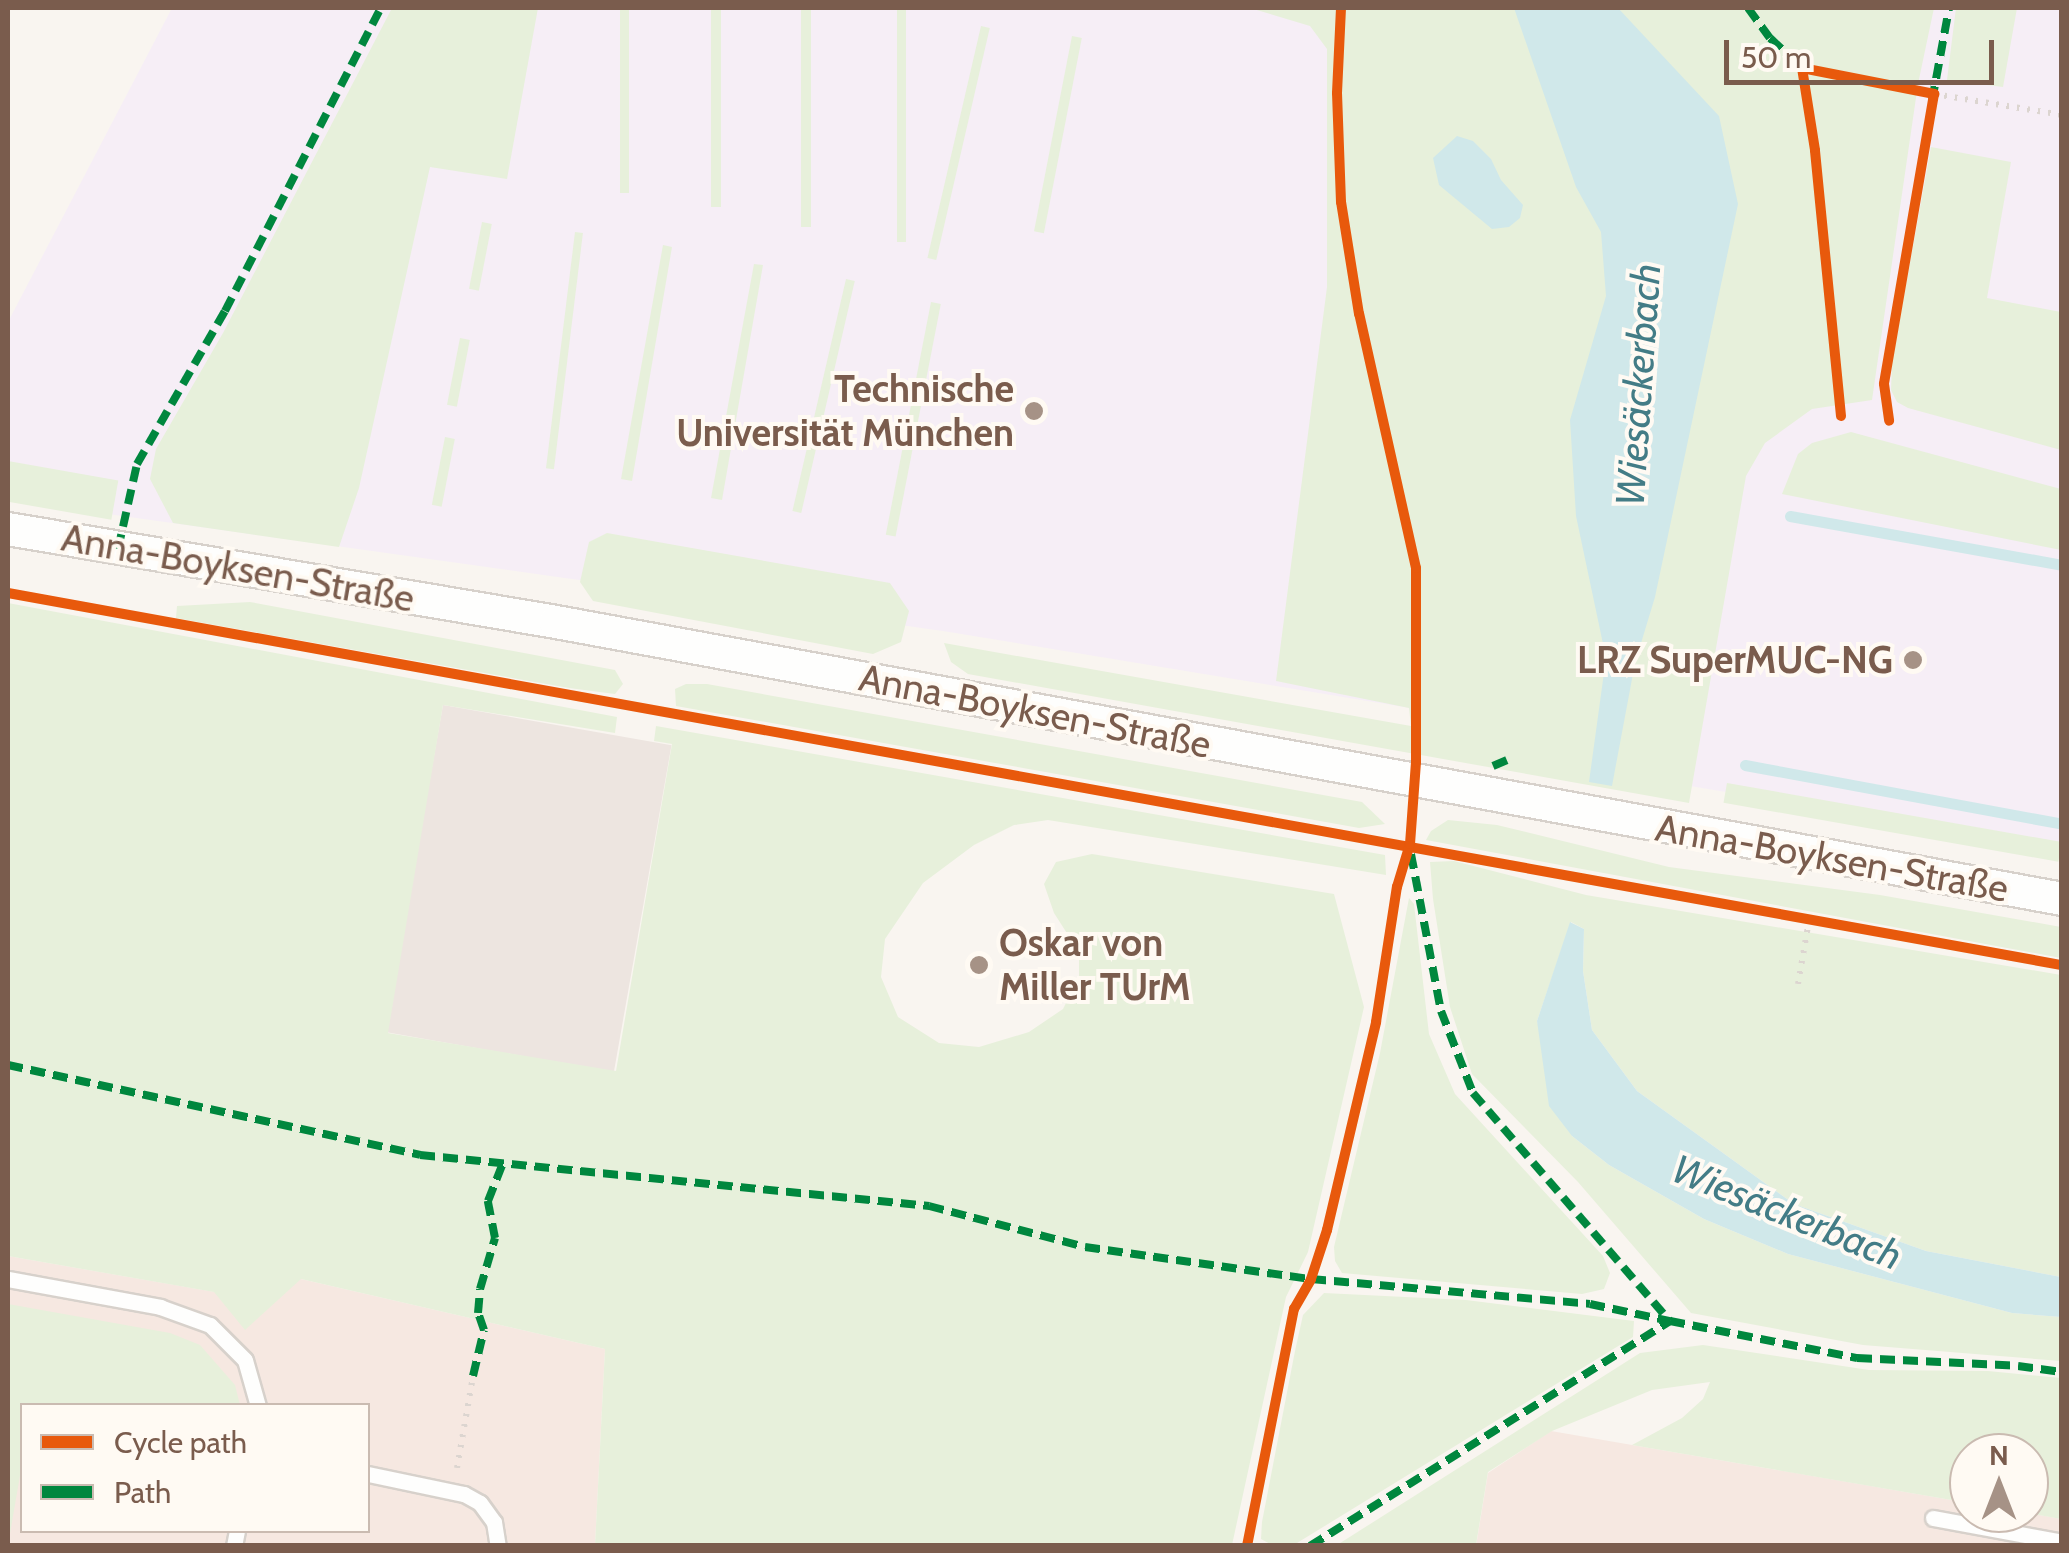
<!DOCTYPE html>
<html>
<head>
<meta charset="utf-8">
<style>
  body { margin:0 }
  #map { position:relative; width:2069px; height:1553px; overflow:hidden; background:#f9f5f0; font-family:Cabin,sans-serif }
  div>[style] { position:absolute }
  .commercial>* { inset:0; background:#f6e8e1 }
  .industrial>* { inset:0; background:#ede5e0; transform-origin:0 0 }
  .education>* { inset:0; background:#f6eef6 }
  .green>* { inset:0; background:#e7f0db; transform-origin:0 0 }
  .water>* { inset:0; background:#d0e8ea }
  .stream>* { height:11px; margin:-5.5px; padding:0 5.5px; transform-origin:5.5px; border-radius:5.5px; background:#d0e8ea }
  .path>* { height:6px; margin-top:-3px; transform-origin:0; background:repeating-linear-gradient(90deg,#dcd5d0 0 2.5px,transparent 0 10.5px) }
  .roads { filter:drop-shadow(2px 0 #d7d1cb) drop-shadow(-2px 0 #d7d1cb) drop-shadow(0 2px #d7d1cb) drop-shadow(0 -2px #d7d1cb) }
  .lane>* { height:15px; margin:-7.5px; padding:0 7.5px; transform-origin:7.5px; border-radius:7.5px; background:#fefefd }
  .street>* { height:32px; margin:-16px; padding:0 16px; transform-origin:16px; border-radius:16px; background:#fefefd }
  .quiet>* { height:8px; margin-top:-4px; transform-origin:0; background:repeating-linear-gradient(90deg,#00873e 0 15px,transparent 0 23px) }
  .cycleway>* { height:10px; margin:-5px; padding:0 5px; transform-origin:5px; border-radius:5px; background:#e8590c }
  .dots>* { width:28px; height:28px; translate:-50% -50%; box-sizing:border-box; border:5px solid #fffaf3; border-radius:50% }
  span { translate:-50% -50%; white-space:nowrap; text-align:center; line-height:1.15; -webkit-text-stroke:8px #fffaf3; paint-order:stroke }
  .poi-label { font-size:38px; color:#7a5c4d; font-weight:700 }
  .right { translate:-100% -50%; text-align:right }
  .left { translate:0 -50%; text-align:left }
  .street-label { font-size:38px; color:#7a5c4d }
  .water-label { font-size:40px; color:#437c86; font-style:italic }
  .frame { position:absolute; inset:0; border:10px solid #7a5c4d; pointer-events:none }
  .legend { position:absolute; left:20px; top:1403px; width:350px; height:130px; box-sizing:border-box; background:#fffaf3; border:2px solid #cabbb1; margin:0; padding:12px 18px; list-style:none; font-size:30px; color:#7a5c4d }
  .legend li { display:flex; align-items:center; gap:20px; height:50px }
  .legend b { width:50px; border:2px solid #cabbb1 }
  .north { position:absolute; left:1949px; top:1433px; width:100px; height:100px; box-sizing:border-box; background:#fffaf3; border:2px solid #cabbb1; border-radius:50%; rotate:0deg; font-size:28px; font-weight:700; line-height:40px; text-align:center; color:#7a5c4d }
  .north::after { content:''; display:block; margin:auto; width:35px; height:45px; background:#a69286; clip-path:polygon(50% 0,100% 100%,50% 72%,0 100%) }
  .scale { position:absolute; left:1724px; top:40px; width:270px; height:45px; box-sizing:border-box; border:5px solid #7a5c4d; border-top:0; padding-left:12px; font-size:30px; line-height:35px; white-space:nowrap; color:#7a5c4d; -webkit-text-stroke:8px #fffaf3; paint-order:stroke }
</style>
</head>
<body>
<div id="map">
  <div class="commercial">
    <i style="clip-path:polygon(evenodd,8px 1256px,215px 1292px,301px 1279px,605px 1349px,595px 1545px,8px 1545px,8px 1256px,22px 1406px,368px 1406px,368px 1530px,22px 1530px,22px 1406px)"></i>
    <i style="clip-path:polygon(1551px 1431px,1969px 1503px,1969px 1513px,2028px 1513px,2062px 1519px,2061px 1546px,1476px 1546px,1488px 1473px)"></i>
  </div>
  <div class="industrial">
    <i style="left:443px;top:705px;width:232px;height:332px;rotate:10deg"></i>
  </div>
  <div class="education">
    <i style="clip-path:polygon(172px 8px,2061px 8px,2061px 848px,1636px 777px,1410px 708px,943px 631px,8px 500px,8px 322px)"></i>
  </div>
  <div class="green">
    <i style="clip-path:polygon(392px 8px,538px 8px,507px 179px,430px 167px,359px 488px,339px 547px,173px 523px,150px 479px,156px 449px,223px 333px)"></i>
    <i style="left:620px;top:8px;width:9px;height:185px"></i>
    <i style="left:711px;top:8px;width:10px;height:199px"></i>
    <i style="left:801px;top:8px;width:10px;height:219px"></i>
    <i style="left:897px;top:8px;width:9px;height:234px"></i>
    <i style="clip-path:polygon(1250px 8px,1934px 8px,1918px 84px,1872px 400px,1812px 409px,1765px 443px,1746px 476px,1689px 803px,968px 674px,951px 662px,944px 643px,1411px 726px,1409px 708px,1276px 681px,1327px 287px,1327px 49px,1310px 26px)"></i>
    <i style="clip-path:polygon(1956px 8px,2017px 8px,2003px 87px,1947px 80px)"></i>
    <i style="left:981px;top:26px;width:9px;height:238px;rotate:13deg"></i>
    <i style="left:1072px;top:36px;width:10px;height:199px;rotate:11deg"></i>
    <i style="clip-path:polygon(1931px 147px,2011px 162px,1987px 298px,2061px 312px,2061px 450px,1908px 408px,1897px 402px,1891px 390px,1892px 362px)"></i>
    <i style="left:482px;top:222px;width:10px;height:68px;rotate:11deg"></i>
    <i style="left:575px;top:232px;width:8px;height:238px;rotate:7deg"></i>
    <i style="clip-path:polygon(663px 245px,672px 247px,632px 481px,621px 479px)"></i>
    <i style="clip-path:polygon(754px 264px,763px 265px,722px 500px,711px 498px)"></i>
    <i style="left:846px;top:279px;width:9px;height:238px;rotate:13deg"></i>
    <i style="left:931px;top:302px;width:10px;height:237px;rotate:11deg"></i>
    <i style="left:460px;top:338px;width:10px;height:68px;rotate:11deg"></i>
    <i style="clip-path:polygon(1851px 432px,2061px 489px,2061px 550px,1782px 494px,1798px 454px,1812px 443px)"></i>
    <i style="left:445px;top:437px;width:10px;height:69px;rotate:11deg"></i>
    <i style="left:8px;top:461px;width:112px;height:40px;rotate:10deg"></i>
    <i style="clip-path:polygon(607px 533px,890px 583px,909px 611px,901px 642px,873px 654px,593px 601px,580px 582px,589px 542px)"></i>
    <i style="clip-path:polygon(250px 602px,615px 670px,623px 684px,615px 694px,569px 688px,176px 618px,177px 606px)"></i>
    <i style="clip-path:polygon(8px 603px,617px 717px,615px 733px,443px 705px,388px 1033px,616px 1071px,672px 744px,654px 741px,656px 726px,1385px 855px,1386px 875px,1048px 820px,1014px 825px,974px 845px,923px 883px,885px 939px,881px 977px,898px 1017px,939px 1043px,979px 1047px,1029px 1032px,1063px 1009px,1079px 977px,1079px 952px,1054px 913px,1044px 884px,1056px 862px,1092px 854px,1334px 894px,1364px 1007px,1308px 1252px,1286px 1297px,1232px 1545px,595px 1545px,605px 1349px,301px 1279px,245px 1330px,214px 1292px,8px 1256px)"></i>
    <i style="clip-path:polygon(686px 684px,707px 684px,1362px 802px,1385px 824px,1359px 828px,676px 706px,675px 689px)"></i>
    <i style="left:1727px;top:783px;width:340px;height:20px;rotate:10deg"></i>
    <i style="clip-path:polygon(1448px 820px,1497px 825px,1669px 867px,1880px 895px,2061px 927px,2061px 958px,1426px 840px,1431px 831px)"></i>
    <i style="clip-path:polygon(1454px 861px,1586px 895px,2061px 975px,2061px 1277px,1926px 1251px,1794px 1204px,1637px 1091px,1592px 1030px,1583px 971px,1584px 929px,1571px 922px,1537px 1021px,1572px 1136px,1609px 1165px,1704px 1219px,1788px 1254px,2012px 1313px,2061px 1317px,2061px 1361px,1863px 1345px,1691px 1313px,1578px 1182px,1472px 1074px,1450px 1007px,1433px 899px,1430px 862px)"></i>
    <i style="clip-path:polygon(1409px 898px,1414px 904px,1429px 1034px,1455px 1094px,1603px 1256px,1610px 1273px,1604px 1289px,1582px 1294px,1342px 1273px,1335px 1261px,1334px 1247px,1380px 1053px)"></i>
    <i style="clip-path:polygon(1324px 1293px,1466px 1300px,1634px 1321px,1633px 1337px,1297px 1543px,1272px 1545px,1261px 1539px,1262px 1522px,1295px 1351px,1303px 1315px)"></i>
    <i style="clip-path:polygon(8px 1304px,170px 1333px,200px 1345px,235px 1385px,240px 1405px,22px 1406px,22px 1464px,8px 1545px)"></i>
    <i style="clip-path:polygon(1703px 1345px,1869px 1370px,1988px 1371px,2061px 1378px,2061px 1519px,2028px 1513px,2029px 1453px,1969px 1453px,1969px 1503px,1632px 1445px,1682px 1418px,1703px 1399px,1710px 1382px,1652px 1390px,1552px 1431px,1488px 1472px,1476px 1545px,1337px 1545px,1640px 1353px)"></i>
  </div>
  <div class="water">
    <i style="clip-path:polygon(1514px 8px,1618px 8px,1719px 116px,1738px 204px,1655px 597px,1635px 663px,1612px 786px,1589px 782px,1606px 658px,1576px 516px,1570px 420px,1606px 296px,1601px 232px,1576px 187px)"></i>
    <i style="clip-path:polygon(1457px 136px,1473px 141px,1491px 159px,1501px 180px,1523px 205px,1520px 218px,1509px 227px,1492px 229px,1439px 185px,1433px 158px)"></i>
    <i style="clip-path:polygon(1570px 922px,1584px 929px,1583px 971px,1592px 1030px,1637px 1091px,1794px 1204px,1926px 1251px,2061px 1277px,2061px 1317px,2012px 1313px,1788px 1254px,1704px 1219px,1609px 1165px,1572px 1136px,1549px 1106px,1537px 1021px)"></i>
  </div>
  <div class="stream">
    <i style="left:1790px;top:516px;width:276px;rotate:10.2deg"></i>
    <i style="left:1745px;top:765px;width:322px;rotate:10.5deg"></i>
  </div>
  <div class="path">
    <i style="left:1934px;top:94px;width:130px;rotate:9.3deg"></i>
    <i style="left:1798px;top:984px;width:65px;rotate:-80.2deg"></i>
    <i style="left:457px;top:1468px;width:93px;rotate:-80.1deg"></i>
  </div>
  <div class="roads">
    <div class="lane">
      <i style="left:8px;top:1279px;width:155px;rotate:10.4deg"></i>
      <i style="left:160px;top:1307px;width:53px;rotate:19.8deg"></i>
      <i style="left:210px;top:1325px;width:49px;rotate:45deg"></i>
      <i style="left:245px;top:1360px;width:48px;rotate:74.2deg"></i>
      <i style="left:368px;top:1474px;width:98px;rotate:11.8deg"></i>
      <i style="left:464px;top:1494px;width:18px;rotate:29deg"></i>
      <i style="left:480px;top:1503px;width:24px;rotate:54deg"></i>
      <i style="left:494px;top:1522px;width:24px;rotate:81deg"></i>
      <i style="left:1933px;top:1518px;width:131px;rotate:10.5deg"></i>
      <i style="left:234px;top:1546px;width:16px;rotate:-79deg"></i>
    </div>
    <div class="street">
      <i style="left:8px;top:529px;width:556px;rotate:9.63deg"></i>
      <i style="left:556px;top:622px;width:1531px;rotate:10.42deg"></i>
    </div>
  </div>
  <div class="quiet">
    <i style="left:1748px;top:8px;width:37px;rotate:54deg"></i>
    <i style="left:1770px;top:38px;width:44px;rotate:43.2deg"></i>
    <i style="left:1932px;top:101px;width:95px;rotate:-79.6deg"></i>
    <i style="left:118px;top:549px;width:87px;rotate:-77.4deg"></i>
    <i style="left:137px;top:464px;width:177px;rotate:-60.1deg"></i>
    <i style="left:225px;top:311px;width:341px;rotate:-62.8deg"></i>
    <i style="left:1493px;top:766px;width:21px;rotate:-23deg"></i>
    <i style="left:1411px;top:854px;width:160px;rotate:79.2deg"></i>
    <i style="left:1441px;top:1011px;width:88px;rotate:68.7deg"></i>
    <i style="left:1473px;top:1093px;width:301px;rotate:49.2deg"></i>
    <i style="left:8px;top:1065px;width:422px;rotate:12.3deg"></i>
    <i style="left:420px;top:1155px;width:512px;rotate:5.72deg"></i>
    <i style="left:929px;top:1206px;width:161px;rotate:14.7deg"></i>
    <i style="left:1085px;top:1247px;width:228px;rotate:8.1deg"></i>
    <i style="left:1311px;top:1279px;width:280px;rotate:5.1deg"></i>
    <i style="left:1590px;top:1304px;width:82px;rotate:12deg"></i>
    <i style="left:473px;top:1376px;width:47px;rotate:-76.6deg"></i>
    <i style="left:484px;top:1330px;width:18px;rotate:-109deg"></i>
    <i style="left:478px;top:1313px;width:24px;rotate:-85deg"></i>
    <i style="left:480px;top:1289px;width:53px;rotate:-73.6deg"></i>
    <i style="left:495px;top:1238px;width:38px;rotate:-101deg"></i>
    <i style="left:488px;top:1201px;width:41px;rotate:-68.5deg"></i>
    <i style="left:1310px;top:1546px;width:425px;rotate:-32deg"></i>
    <i style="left:1670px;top:1321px;width:191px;rotate:11.2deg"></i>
    <i style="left:1857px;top:1358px;width:161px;rotate:2.8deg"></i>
    <i style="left:2018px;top:1366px;width:44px;rotate:7.8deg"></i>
  </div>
  <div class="cycleway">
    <i style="left:1841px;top:416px;width:267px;rotate:-95.6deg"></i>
    <i style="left:1815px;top:150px;width:83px;rotate:-99deg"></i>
    <i style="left:1802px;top:68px;width:135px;rotate:11.1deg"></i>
    <i style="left:1934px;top:94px;width:294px;rotate:99.8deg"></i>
    <i style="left:1884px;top:384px;width:37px;rotate:82deg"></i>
    <i style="left:8px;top:593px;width:2087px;rotate:10.27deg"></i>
    <i style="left:1247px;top:1546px;width:242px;rotate:-78.8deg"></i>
    <i style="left:1294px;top:1309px;width:34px;rotate:-60deg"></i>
    <i style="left:1311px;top:1279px;width:52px;rotate:-71.9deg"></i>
    <i style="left:1327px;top:1230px;width:214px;rotate:-76.7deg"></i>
    <i style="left:1376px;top:1022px;width:137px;rotate:-81.2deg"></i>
    <i style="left:1397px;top:887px;width:45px;rotate:-73.2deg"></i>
    <i style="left:1410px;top:844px;width:82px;rotate:-85.8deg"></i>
    <i style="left:1416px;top:762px;width:194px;rotate:-90deg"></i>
    <i style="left:1416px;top:568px;width:260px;rotate:-102.6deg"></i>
    <i style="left:1359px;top:314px;width:113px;rotate:-99.1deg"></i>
    <i style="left:1341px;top:202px;width:109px;rotate:-92.1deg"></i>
    <i style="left:1337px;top:93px;width:85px;rotate:-87.3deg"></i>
  </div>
  <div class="dots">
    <i style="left:1034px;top:411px;background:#a69286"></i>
    <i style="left:1913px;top:660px;background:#a69286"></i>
    <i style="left:979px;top:965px;background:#a69286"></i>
  </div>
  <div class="poi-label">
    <span class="right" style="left:1014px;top:411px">Technische<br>Universität München</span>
    <span class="right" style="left:1893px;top:660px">LRZ SuperMUC-NG</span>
    <span class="left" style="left:999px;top:965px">Oskar von<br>Miller TUrM</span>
  </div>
  <div class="street-label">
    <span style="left:238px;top:568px;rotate:10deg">Anna-Boyksen-Straße</span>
    <span style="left:1035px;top:711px;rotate:11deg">Anna-Boyksen-Straße</span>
    <span style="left:1832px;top:858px;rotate:10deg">Anna-Boyksen-Straße</span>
  </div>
  <div class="water-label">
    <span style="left:1638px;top:385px;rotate:-86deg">Wiesäckerbach</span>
    <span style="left:1787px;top:1212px;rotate:22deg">Wiesäckerbach</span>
  </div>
  <div class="frame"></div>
  <ul class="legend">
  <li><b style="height:12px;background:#e8590c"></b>Cycle path</li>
  <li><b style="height:12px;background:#00873e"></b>Path</li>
  </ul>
  <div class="north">N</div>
  <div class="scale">50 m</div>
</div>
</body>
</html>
